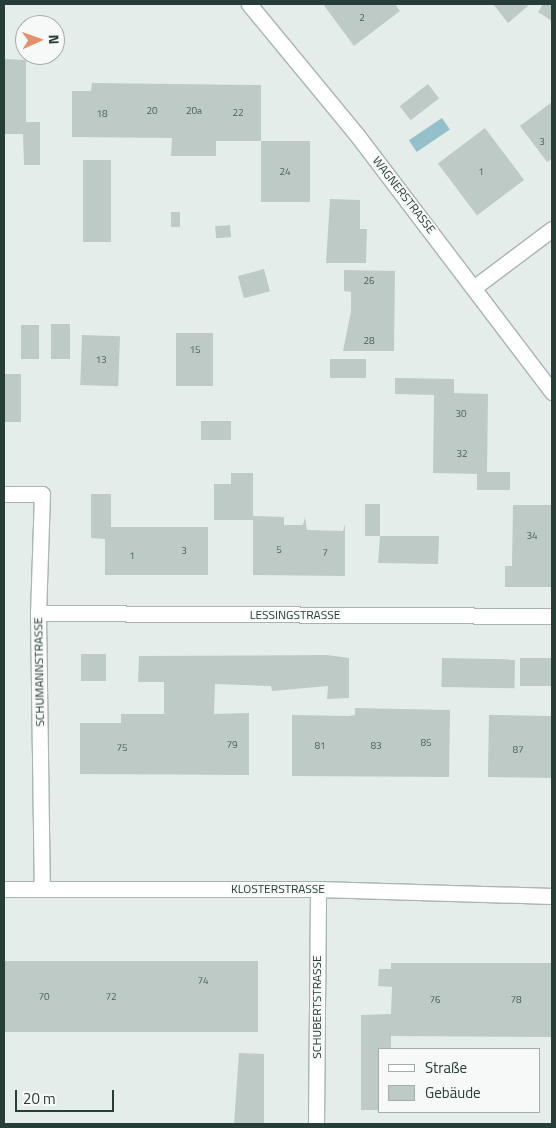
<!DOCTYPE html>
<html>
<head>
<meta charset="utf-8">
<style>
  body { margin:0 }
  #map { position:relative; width:556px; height:1128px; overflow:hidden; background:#e5edea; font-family:"Titillium Web",sans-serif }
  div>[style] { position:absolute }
  .water>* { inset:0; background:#94c0cb; transform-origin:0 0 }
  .building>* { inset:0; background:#becac6; transform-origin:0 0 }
  .roads { filter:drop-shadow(1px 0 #a8b5b1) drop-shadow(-1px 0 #a8b5b1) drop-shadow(0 1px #a8b5b1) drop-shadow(0 -1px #a8b5b1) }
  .minor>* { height:15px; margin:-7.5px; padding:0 7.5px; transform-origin:7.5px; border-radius:7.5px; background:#fff }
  span { translate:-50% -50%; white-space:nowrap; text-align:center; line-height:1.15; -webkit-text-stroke:4px #f6f9f8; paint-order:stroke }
  .number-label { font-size:10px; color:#4c605c }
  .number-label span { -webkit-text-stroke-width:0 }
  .street-label { font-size:12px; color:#263d38 }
  .frame { position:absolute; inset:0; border:5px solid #263d38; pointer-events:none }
  .legend { position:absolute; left:378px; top:1048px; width:162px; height:65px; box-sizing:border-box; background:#f6f9f8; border:1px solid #a3aeab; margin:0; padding:6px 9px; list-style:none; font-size:15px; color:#263d38 }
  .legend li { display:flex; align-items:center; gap:10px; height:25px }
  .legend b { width:25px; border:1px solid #a3aeab }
  .north { position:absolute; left:15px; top:15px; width:50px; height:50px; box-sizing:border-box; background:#f6f9f8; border:1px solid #a3aeab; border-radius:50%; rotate:88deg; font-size:14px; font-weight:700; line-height:20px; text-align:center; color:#263d38 }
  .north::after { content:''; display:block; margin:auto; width:18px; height:22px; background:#e3906d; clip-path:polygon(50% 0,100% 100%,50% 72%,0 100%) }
  .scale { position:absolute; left:15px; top:1090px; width:99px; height:22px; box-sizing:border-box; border:2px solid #263d38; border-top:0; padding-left:6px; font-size:15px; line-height:18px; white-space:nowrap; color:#263d38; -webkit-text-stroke:4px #f6f9f8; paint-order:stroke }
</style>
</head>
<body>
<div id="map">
  <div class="water">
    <i style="left:442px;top:118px;width:14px;height:40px;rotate:56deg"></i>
  </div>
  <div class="building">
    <i style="clip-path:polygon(323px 4px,395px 4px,400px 11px,354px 46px)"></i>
    <i style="clip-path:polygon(493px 4px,527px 4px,528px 6px,508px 23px)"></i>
    <i style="clip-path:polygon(543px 4px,552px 4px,552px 21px,538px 12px)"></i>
    <i style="clip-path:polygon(4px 59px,26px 60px,26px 122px,40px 122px,40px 165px,24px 165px,23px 134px,4px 134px)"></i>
    <i style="clip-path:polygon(92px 83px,261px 85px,261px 141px,216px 141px,216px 156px,171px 156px,172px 138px,72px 137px,72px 91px,91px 91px)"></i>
    <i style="left:428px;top:84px;width:18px;height:36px;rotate:52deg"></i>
    <i style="clip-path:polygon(552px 102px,552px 159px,547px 162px,520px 126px)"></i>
    <i style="left:485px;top:128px;width:65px;height:59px;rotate:53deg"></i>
    <i style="left:261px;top:141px;width:49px;height:61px"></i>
    <i style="left:83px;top:160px;width:28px;height:82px"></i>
    <i style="clip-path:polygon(330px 199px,360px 200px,360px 229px,367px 229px,366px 263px,326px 263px)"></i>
    <i style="left:171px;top:212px;width:9px;height:15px"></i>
    <i style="left:230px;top:225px;width:12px;height:15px;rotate:85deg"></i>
    <i style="left:264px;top:269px;width:23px;height:27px;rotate:75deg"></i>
    <i style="clip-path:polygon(344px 270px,395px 271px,394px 351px,343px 351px,351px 311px,351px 292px,344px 291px)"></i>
    <i style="left:51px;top:324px;width:19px;height:35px"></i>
    <i style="left:21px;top:325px;width:18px;height:34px"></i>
    <i style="left:176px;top:333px;width:37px;height:53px"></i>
    <i style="left:82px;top:335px;width:38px;height:50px;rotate:2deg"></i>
    <i style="left:330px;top:359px;width:36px;height:19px"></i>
    <i style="left:4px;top:374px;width:17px;height:48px"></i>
    <i style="clip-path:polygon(395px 378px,454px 379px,454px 393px,488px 394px,487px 472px,510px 472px,510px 490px,477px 490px,477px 474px,433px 473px,434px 395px,395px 394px)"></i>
    <i style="left:201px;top:421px;width:30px;height:19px"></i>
    <i style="clip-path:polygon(231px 473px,253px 473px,253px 516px,284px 517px,284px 525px,303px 525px,305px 517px,307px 530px,343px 531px,345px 524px,345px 576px,253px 575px,253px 520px,214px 520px,214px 484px,231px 484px)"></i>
    <i style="clip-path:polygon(91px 494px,111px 494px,111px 527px,208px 527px,208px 575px,105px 575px,105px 539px,91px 538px)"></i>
    <i style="clip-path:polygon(365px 504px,380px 504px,380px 536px,439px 536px,438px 564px,378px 563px,380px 536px,365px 536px)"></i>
    <i style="clip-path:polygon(513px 505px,552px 505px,552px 587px,505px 587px,505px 566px,512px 566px)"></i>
    <i style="left:106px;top:654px;width:27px;height:25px;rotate:90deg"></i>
    <i style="clip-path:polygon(327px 655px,349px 658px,349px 698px,327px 699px,328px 686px,272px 691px,271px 686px,215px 684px,214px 714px,249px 713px,249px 775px,80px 774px,80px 723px,121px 723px,121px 714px,164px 714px,164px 682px,138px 682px,139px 656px)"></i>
    <i style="left:442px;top:658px;width:73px;height:29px;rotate:1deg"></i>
    <i style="left:520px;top:658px;width:32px;height:28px"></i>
    <i style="clip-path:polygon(355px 708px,450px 710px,449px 777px,292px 776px,292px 715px,349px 716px,355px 715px)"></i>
    <i style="left:489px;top:715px;width:63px;height:62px;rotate:1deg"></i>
    <i style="left:4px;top:961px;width:254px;height:71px"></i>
    <i style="clip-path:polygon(391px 963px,552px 963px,552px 1037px,391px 1036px,391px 1049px,380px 1049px,380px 1110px,361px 1110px,361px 1015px,391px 1014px,392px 987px,378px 986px,379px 969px,391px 969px)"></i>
    <i style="clip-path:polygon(239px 1053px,264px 1054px,264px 1124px,234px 1124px)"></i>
  </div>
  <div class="roads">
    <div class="minor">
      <i style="left:249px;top:4px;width:170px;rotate:50.5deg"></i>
      <i style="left:357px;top:135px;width:323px;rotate:52.8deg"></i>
      <i style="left:476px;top:286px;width:95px;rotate:-36.9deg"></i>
      <i style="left:4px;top:494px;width:38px"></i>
      <i style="left:42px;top:494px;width:119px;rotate:91.9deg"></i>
      <i style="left:38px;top:613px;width:276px;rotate:89.2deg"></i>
      <i style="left:38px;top:613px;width:514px;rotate:0.33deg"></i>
      <i style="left:4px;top:889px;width:314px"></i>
      <i style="left:318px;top:889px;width:234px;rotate:1.7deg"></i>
      <i style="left:316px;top:1124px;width:235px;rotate:-89.5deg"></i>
    </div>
  </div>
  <div class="number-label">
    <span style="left:362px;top:18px">2</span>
    <span style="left:152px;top:111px">20</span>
    <span style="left:194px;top:111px">20a</span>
    <span style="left:238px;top:113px">22</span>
    <span style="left:102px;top:114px">18</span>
    <span style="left:542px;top:142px">3</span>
    <span style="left:285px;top:172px">24</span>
    <span style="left:481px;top:172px">1</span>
    <span style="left:369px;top:281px">26</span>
    <span style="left:369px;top:341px">28</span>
    <span style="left:195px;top:350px">15</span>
    <span style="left:101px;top:360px">13</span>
    <span style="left:461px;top:414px">30</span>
    <span style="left:462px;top:454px">32</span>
    <span style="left:532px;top:536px">34</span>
    <span style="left:279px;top:550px">5</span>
    <span style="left:184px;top:551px">3</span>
    <span style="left:325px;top:553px">7</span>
    <span style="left:132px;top:556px">1</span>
    <span style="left:426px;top:743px">85</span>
    <span style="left:232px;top:745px">79</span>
    <span style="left:320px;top:746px">81</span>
    <span style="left:376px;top:746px">83</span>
    <span style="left:122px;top:748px">75</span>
    <span style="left:518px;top:750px">87</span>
    <span style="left:203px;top:981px">74</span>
    <span style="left:44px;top:997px">70</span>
    <span style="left:111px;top:997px">72</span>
    <span style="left:435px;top:1000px">76</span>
    <span style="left:516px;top:1000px">78</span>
  </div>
  <div class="street-label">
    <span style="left:404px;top:195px;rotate:52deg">WAGNERSTRASSE</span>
    <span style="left:295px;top:615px">LESSINGSTRASSE</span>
    <span style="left:39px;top:672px;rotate:-91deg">SCHUMANNSTRASSE</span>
    <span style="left:278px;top:889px">KLOSTERSTRASSE</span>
    <span style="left:317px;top:1007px;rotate:-90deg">SCHUBERTSTRASSE</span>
  </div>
  <div class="frame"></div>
  <ul class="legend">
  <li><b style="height:6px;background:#fff"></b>Straße</li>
  <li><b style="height:14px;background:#becac6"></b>Gebäude</li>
  </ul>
  <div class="north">N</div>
  <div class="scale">20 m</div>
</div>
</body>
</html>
